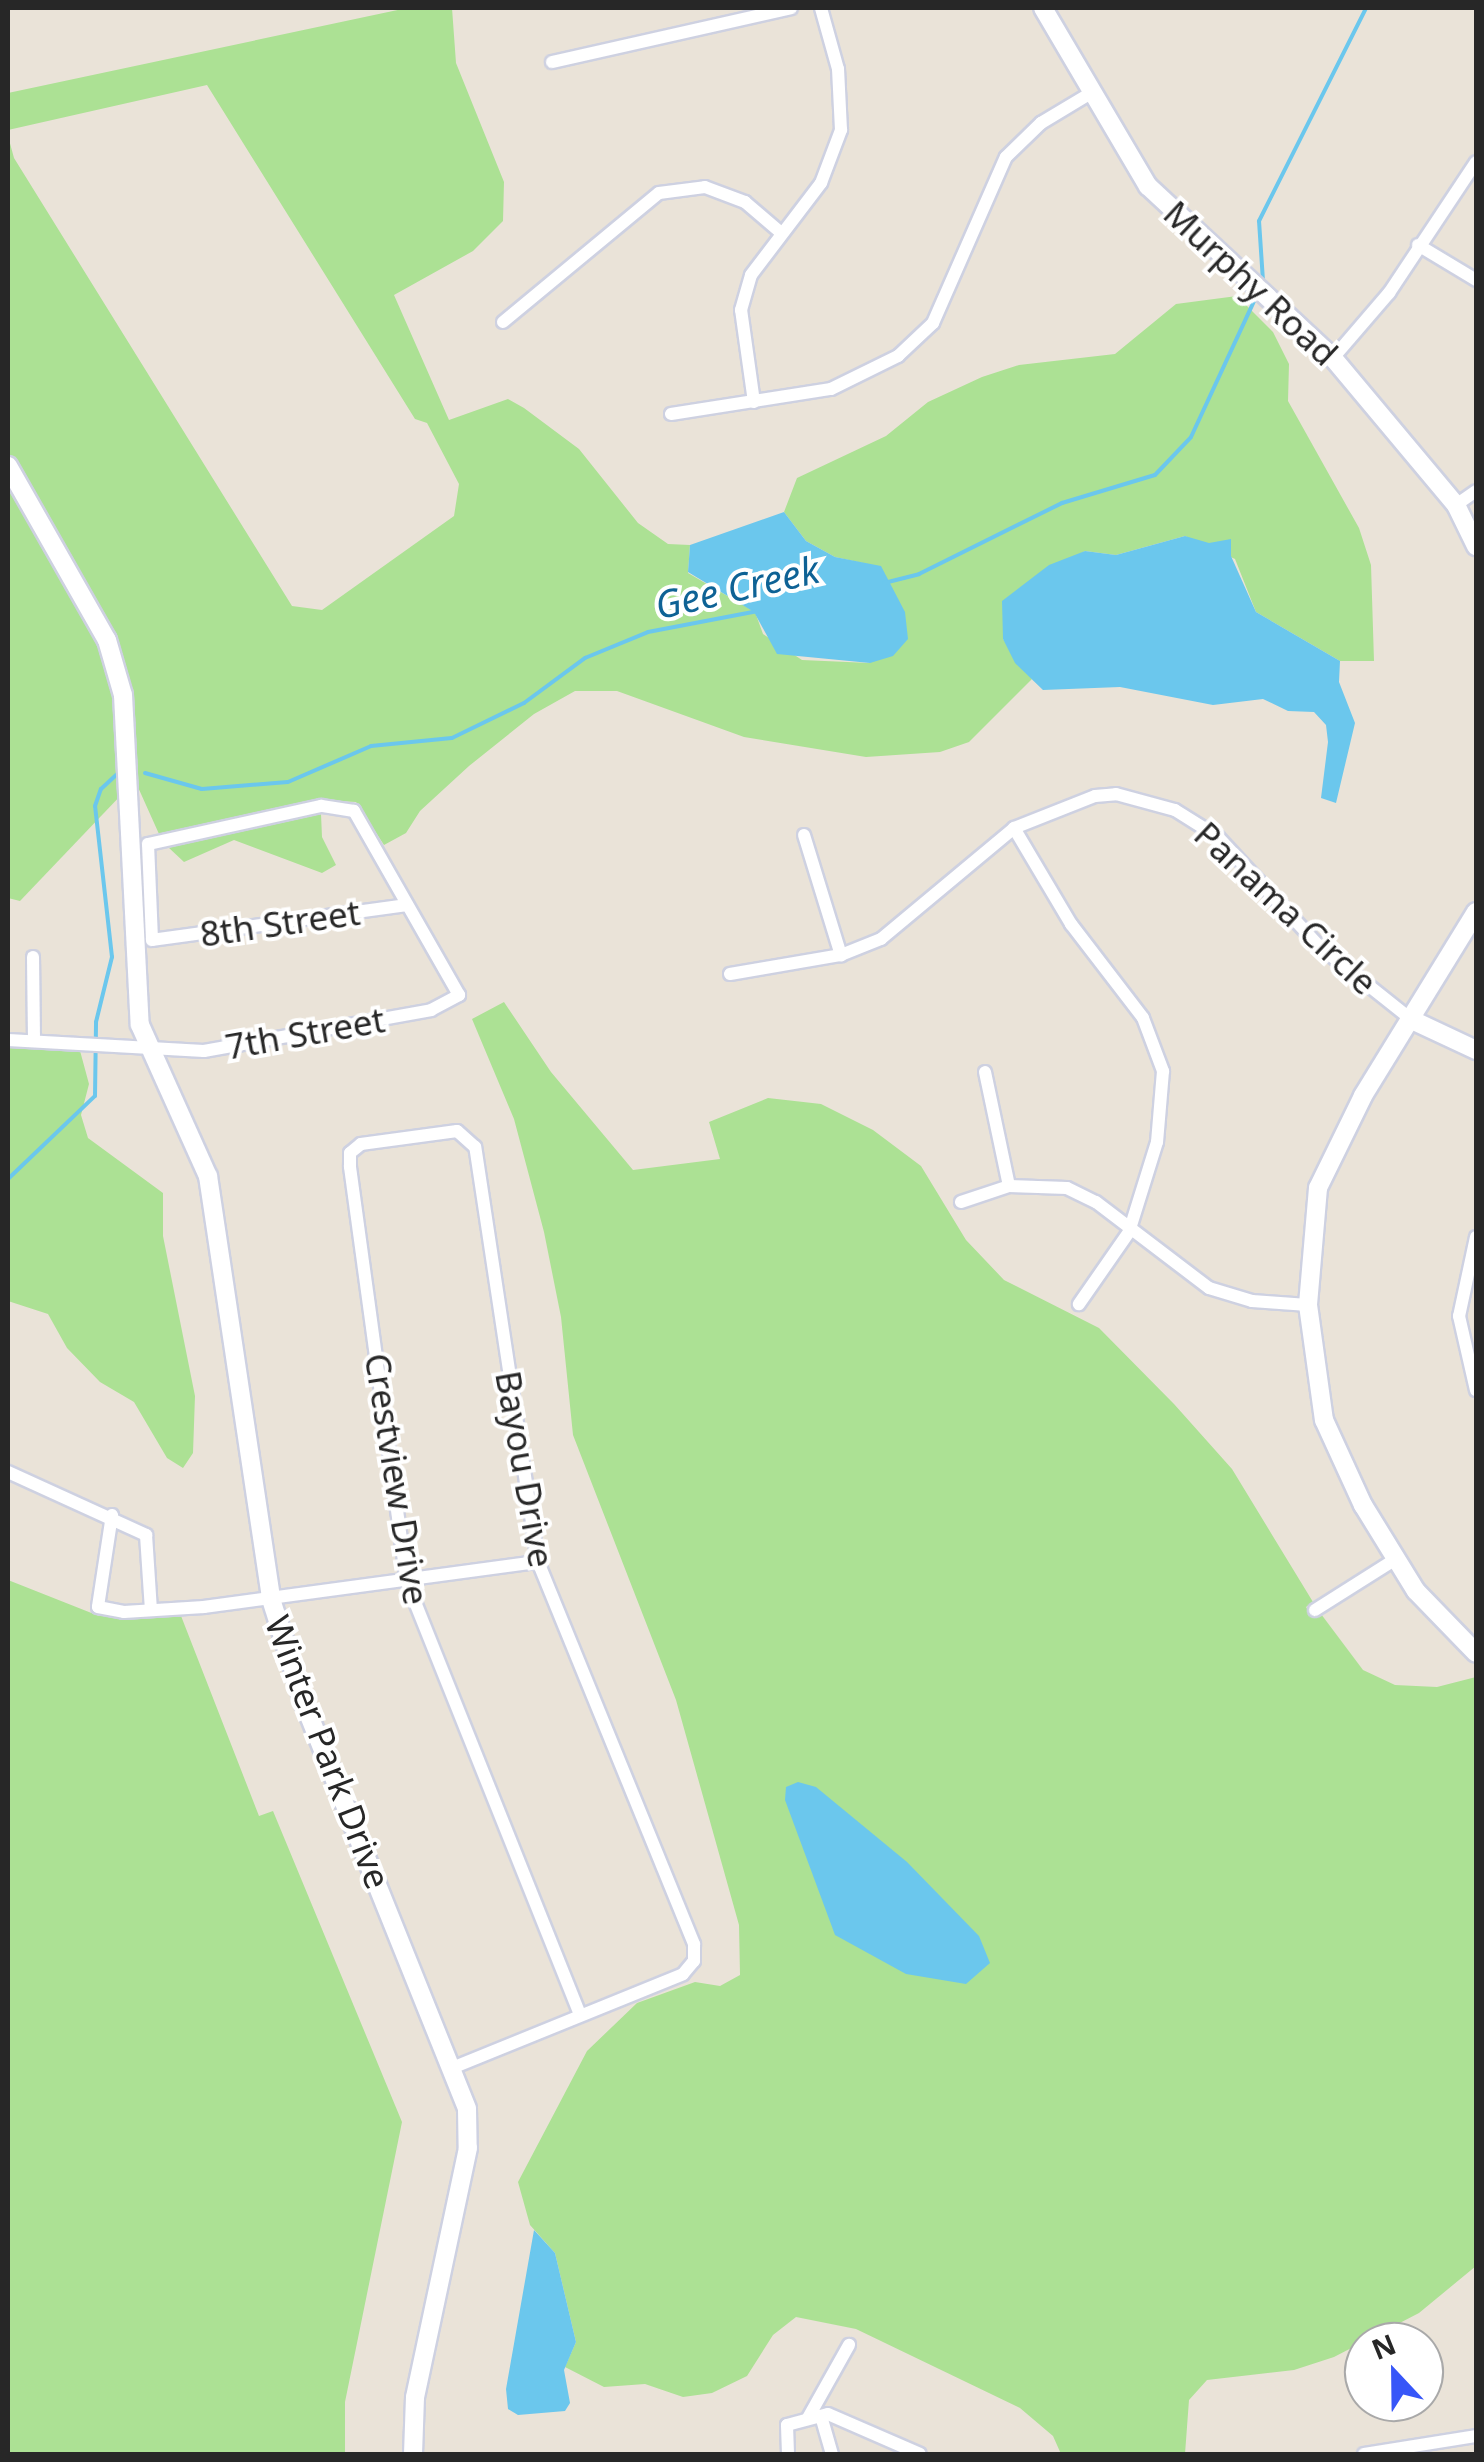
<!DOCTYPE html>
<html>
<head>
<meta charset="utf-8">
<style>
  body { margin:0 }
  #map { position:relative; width:1484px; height:2462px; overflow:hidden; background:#eae3d8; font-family:"Noto Sans",sans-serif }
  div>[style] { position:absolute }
  .green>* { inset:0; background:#ace194 }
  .water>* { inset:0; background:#6bc7ed }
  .stream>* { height:4px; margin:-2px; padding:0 2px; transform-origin:2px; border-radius:2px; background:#6bc7ed }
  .roads { filter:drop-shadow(2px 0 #ced1e1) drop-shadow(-2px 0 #ced1e1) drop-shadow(0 2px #ced1e1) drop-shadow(0 -2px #ced1e1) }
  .street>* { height:12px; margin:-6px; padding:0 6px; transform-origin:6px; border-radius:6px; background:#fff }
  .secondary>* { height:18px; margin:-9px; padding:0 9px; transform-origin:9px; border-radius:9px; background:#fff }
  span { translate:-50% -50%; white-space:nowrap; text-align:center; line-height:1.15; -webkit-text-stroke:8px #fff; paint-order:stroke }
  .street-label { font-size:35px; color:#272727 }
  .water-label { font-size:38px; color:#0e6295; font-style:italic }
  .frame { position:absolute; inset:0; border:10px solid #272727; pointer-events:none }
  .north { position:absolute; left:1344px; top:2322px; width:100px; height:100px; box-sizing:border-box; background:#fff; border:2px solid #a9a9a9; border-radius:50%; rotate:338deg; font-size:28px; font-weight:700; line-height:40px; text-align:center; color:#272727 }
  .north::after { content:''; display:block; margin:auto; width:35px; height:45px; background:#3756f8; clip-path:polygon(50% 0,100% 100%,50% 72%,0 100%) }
</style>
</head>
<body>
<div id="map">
  <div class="green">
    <i style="clip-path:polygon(407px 8px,452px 8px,456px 63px,504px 182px,503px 221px,473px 251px,394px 295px,449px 420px,508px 399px,524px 408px,579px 449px,638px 523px,668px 544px,690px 545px,688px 573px,755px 612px,763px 634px,802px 660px,870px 663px,881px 567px,835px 557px,806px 541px,784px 512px,797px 478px,886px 436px,928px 402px,982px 377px,1019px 365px,1115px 354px,1176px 304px,1237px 296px,1273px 332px,1289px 364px,1288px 401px,1359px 528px,1371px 565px,1374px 661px,1340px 661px,1256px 612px,1235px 559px,1185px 536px,1116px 555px,1085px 551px,1028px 583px,1003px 639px,1032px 679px,969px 742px,940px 752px,866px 757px,744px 737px,617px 691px,575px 691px,534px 714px,469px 766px,420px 811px,406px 833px,384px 845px,356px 802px,321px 800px,159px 834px,137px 785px,129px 695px,84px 584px,8px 453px,8px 136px,14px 158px,292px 606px,322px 610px,454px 516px,459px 484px,427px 423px,415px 419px,207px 85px,8px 130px,8px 93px)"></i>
    <i style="clip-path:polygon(8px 478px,101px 643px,116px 696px,124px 792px,20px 901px,8px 898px)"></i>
    <i style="clip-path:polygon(321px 814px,322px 837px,336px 865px,322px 873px,234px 840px,184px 862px,168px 847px)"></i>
    <i style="clip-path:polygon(504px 1002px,551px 1072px,633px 1170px,720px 1159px,709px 1122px,768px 1098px,821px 1104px,873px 1130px,921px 1166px,966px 1240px,1004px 1280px,1099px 1328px,1174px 1404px,1232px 1469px,1313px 1602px,1306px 1607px,1313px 1618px,1321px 1614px,1363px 1670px,1395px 1685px,1437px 1687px,1476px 1677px,1476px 2266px,1419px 2313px,1334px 2357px,1294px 2370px,1207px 2380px,1189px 2400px,1185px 2454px,1061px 2454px,1053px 2436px,1020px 2408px,856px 2329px,796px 2317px,773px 2335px,747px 2376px,712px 2393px,683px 2397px,645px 2384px,604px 2387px,565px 2367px,576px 2342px,555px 2253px,530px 2225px,518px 2182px,587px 2051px,637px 2003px,695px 1982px,720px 1986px,740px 1975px,739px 1925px,676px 1700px,573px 1435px,561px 1317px,544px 1232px,514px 1119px,472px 1019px)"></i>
    <i style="clip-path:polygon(8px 1047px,79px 1047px,89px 1084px,81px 1115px,88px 1138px,163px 1193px,163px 1236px,195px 1396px,193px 1453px,183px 1468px,167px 1458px,134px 1402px,100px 1382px,67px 1348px,48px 1314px,8px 1301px)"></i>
    <i style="clip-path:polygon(8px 1580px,99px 1616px,176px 1603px,259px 1816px,273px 1811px,402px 2122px,345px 2402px,345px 2454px,8px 2454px)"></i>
  </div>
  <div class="water">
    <i style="clip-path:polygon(784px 512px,806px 541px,835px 557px,881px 566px,905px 612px,908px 639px,893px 656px,870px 663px,777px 654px,754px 612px,688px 572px,690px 545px)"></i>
    <i style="clip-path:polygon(1185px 536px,1209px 543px,1231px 539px,1231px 556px,1256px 612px,1340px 661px,1339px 682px,1355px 723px,1336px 803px,1321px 798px,1328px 742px,1326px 725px,1314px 712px,1288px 711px,1263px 699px,1213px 705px,1120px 687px,1043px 690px,1015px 663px,1003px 639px,1002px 601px,1049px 565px,1085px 551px,1116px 555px)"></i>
    <i style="clip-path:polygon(798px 1782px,816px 1787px,907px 1862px,979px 1936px,990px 1963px,966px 1984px,906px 1974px,835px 1935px,785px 1800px,786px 1787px)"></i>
    <i style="clip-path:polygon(534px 2230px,555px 2253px,576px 2342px,564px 2370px,570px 2403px,565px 2411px,518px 2415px,508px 2409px,506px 2389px)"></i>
  </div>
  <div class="stream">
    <i style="left:1263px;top:281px;width:60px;rotate:-93.8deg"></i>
    <i style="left:1259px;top:221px;width:238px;rotate:-63.3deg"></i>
    <i style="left:884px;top:583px;width:36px;rotate:-14deg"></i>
    <i style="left:919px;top:574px;width:160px;rotate:-26.4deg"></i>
    <i style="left:1062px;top:503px;width:97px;rotate:-16.8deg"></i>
    <i style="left:1155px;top:475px;width:52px;rotate:-46.5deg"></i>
    <i style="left:1191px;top:437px;width:150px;rotate:-65.1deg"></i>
    <i style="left:145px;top:773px;width:59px;rotate:15.7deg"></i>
    <i style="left:202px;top:789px;width:86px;rotate:-4.7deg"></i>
    <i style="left:288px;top:782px;width:90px;rotate:-23.4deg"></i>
    <i style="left:371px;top:746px;width:81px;rotate:-5.6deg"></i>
    <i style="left:452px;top:738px;width:80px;rotate:-25.9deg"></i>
    <i style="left:524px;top:703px;width:76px;rotate:-36.4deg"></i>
    <i style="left:585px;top:658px;width:68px;rotate:-22.4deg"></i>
    <i style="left:648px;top:632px;width:112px;rotate:-10.8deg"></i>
    <i style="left:8px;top:1179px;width:120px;rotate:-43.7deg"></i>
    <i style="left:95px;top:1096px;width:74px;rotate:-89.2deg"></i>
    <i style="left:96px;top:1022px;width:67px;rotate:-76.2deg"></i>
    <i style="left:112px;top:957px;width:152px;rotate:-96.4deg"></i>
    <i style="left:95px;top:806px;width:18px;rotate:-71deg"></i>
    <i style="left:101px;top:789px;width:21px;rotate:-43deg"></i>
  </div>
  <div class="roads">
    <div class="street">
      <i style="left:552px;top:62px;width:245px;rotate:-12.7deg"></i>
      <i style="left:1418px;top:245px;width:68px;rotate:31.1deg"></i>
      <i style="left:503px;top:322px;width:202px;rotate:-39.6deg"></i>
      <i style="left:659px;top:193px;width:46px;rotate:-7.4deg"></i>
      <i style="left:705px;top:187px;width:43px;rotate:20.6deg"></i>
      <i style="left:745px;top:202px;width:45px;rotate:40.5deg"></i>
      <i style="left:1333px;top:358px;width:86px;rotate:-49.3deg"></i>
      <i style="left:1389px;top:293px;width:157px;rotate:-56.4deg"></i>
      <i style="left:754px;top:402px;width:93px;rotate:-98deg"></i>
      <i style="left:741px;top:310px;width:36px;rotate:-74deg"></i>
      <i style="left:751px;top:275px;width:116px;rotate:-52.7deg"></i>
      <i style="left:821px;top:183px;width:57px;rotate:-69.3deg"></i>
      <i style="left:841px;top:130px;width:61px;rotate:-92.8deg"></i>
      <i style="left:838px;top:69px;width:63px;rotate:-105.6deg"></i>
      <i style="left:671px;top:414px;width:162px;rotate:-8.9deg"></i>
      <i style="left:831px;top:389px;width:75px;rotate:-26.2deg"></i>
      <i style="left:898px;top:356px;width:48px;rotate:-43.3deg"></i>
      <i style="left:933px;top:323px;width:181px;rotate:-66.3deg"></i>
      <i style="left:1006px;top:157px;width:49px;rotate:-44.2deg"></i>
      <i style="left:1041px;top:123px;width:58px;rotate:-31deg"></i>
      <i style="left:1456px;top:505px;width:24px;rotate:-35deg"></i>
      <i style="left:1014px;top:828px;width:112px;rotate:59.3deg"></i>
      <i style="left:1071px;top:924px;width:118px;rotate:52.5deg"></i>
      <i style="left:1143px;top:1018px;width:57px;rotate:69.3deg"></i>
      <i style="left:1163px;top:1071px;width:71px;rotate:94.8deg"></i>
      <i style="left:1157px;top:1142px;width:94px;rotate:107.3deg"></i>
      <i style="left:1129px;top:1232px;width:88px;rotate:124.8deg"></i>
      <i style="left:804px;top:835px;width:126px;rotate:72.9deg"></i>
      <i style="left:33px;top:957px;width:81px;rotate:89.3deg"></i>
      <i style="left:730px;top:974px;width:113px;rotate:-9.7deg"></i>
      <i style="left:841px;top:955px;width:43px;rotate:-21.8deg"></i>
      <i style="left:881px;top:939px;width:173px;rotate:-39.8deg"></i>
      <i style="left:1014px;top:828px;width:87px;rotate:-21.6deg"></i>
      <i style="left:1095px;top:796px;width:21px;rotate:-5deg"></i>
      <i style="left:1116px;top:794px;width:61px;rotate:15.2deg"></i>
      <i style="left:1175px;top:810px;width:51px;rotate:32.1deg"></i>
      <i style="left:1218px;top:837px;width:149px;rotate:47.2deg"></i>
      <i style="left:1319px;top:946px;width:119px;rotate:38.5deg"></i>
      <i style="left:8px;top:1040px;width:196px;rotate:3.2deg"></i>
      <i style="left:204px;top:1051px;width:231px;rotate:-10.2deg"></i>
      <i style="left:431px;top:1010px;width:32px;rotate:-28deg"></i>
      <i style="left:459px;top:995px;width:212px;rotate:-119.7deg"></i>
      <i style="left:354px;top:811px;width:33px;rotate:-171deg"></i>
      <i style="left:321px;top:806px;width:177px;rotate:167.6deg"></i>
      <i style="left:148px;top:844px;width:96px;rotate:87.6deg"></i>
      <i style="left:152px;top:940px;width:257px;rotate:-7.8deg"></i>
      <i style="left:985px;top:1072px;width:116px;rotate:78.1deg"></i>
      <i style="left:961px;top:1202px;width:51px;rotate:-18.4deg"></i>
      <i style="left:1009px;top:1186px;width:58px;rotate:2deg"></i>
      <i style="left:1067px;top:1188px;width:32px;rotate:26deg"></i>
      <i style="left:1096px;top:1202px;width:142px;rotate:37.3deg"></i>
      <i style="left:1209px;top:1288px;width:45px;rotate:16.8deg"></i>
      <i style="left:1252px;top:1301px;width:56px;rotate:4.1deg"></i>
      <i style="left:1476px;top:1237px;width:81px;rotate:102.1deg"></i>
      <i style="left:1459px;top:1316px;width:76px;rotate:77.1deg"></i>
      <i style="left:8px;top:1472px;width:152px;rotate:24.5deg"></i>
      <i style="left:146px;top:1535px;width:75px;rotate:86.2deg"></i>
      <i style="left:112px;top:1515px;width:93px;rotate:98.7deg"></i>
      <i style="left:98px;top:1607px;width:26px;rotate:11deg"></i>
      <i style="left:124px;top:1612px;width:80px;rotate:-3.6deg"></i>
      <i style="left:204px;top:1607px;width:337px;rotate:-7.7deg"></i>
      <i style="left:1315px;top:1610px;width:93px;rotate:-32.3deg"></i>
      <i style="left:452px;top:2068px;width:249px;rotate:-22.1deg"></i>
      <i style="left:683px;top:1974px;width:17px;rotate:-50deg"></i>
      <i style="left:694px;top:1961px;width:17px;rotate:-90deg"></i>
      <i style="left:694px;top:1944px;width:413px;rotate:-112.2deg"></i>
      <i style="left:538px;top:1562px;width:420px;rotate:-98.6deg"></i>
      <i style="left:475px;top:1147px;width:24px;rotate:-138deg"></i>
      <i style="left:457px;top:1131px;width:97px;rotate:172.3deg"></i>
      <i style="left:361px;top:1144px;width:14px;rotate:141deg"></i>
      <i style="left:350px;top:1153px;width:14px;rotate:90deg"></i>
      <i style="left:350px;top:1167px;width:419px;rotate:82.2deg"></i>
      <i style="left:407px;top:1582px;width:466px;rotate:68.2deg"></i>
      <i style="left:821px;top:2416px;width:40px;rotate:74deg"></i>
      <i style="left:808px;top:2418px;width:84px;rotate:-60.7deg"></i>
      <i style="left:788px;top:2454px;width:29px;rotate:-92deg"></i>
      <i style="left:787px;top:2425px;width:42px;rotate:-15deg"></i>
      <i style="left:828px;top:2414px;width:100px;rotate:23.5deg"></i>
      <i style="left:1364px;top:2454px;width:113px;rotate:-9.1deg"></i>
    </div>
    <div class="secondary">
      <i style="left:1043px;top:8px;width:207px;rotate:59.5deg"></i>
      <i style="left:1148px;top:186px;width:253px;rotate:42.9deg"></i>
      <i style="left:1333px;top:358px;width:192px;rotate:50.1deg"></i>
      <i style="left:1456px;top:505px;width:46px;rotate:64deg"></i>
      <i style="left:8px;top:466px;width:200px;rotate:60.4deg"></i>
      <i style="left:107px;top:640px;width:57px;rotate:73.8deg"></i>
      <i style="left:123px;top:695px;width:330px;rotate:87.1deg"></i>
      <i style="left:140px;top:1025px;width:166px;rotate:65.8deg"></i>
      <i style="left:208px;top:1176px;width:428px;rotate:81.5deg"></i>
      <i style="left:271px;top:1599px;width:109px;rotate:72.4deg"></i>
      <i style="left:304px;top:1703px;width:437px;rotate:68.1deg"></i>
      <i style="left:467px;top:2109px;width:39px;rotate:89deg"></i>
      <i style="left:468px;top:2148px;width:255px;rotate:102deg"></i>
      <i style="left:415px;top:2397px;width:57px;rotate:92deg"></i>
      <i style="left:1476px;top:912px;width:216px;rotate:121.6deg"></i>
      <i style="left:1363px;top:1096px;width:102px;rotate:116.1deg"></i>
      <i style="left:1318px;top:1188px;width:117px;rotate:94.9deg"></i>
      <i style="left:1308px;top:1305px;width:116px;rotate:82.1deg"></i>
      <i style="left:1324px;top:1420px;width:94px;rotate:65.4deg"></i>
      <i style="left:1363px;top:1505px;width:101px;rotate:58.4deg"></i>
      <i style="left:1416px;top:1591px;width:86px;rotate:45.9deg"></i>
      <i style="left:1412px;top:1020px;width:71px;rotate:25.1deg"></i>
    </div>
  </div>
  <div class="street-label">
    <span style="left:1251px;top:283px;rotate:43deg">Murphy Road</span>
    <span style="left:1286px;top:908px;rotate:43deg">Panama Circle</span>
    <span style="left:280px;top:923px;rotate:-8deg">8th Street</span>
    <span style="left:305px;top:1033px;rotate:-10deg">7th Street</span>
    <span style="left:525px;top:1469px;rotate:80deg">Bayou Drive</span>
    <span style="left:397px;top:1479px;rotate:81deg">Crestview Drive</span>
    <span style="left:328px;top:1752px;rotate:69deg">Winter Park Drive</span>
  </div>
  <div class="water-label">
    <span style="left:737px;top:587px;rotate:-13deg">Gee Creek</span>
  </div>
  <div class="frame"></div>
  <div class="north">N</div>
</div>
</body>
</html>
